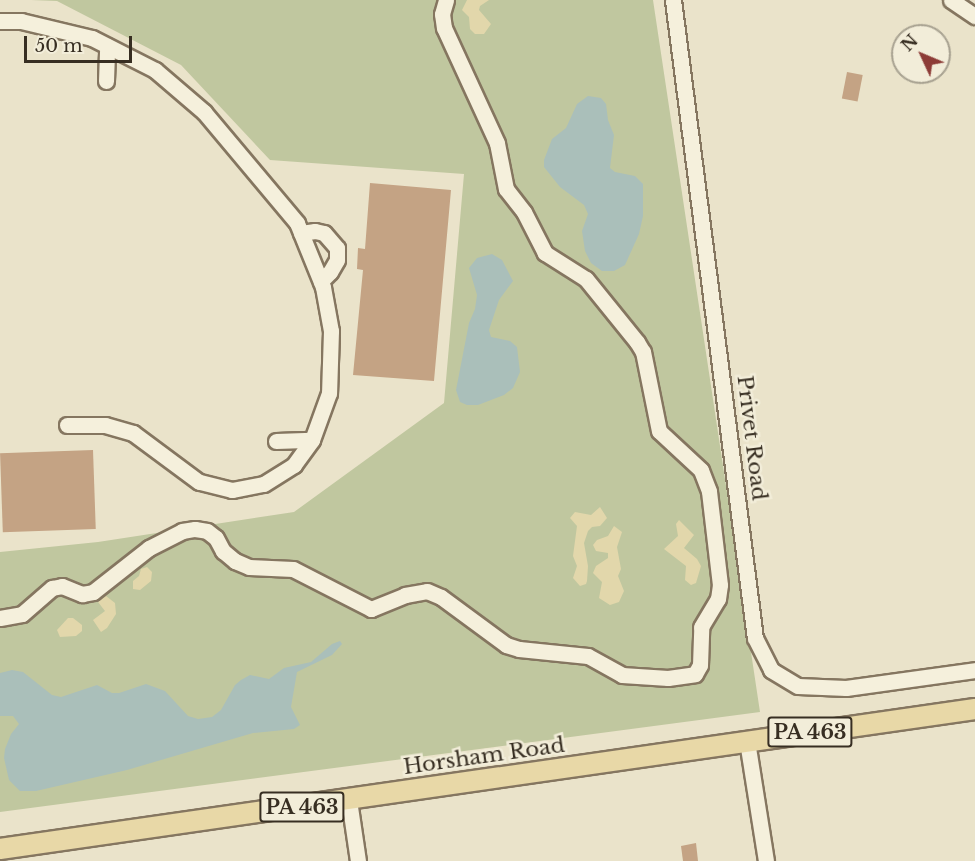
<!DOCTYPE html>
<html>
<head>
<meta charset="utf-8">
<style>
  body { margin:0 }
  #map { position:relative; width:975px; height:861px; overflow:hidden; background:#eae3ca; font-family:"Libre Baskerville",serif }
  div>[style] { position:absolute }
  .green>* { inset:0; background:#c0c79f }
  .sand>* { inset:0; background:#e2d7ab }
  .water>* { inset:0; background:#aabfba }
  .building>* { inset:0; background:#c4a384; transform-origin:0 0 }
  .roads { filter:drop-shadow(2px 0 #857660) drop-shadow(-2px 0 #857660) drop-shadow(0 2px #857660) drop-shadow(0 -2px #857660) }
  .minor>* { height:15px; margin:-7.5px; padding:0 7.5px; transform-origin:7.5px; border-radius:7.5px; background:#f5f0dc }
  .major>* { height:20px; margin:-10px; padding:0 10px; transform-origin:10px; border-radius:10px; background:#e8d8a7 }
  span { translate:-50% -50%; white-space:nowrap; text-align:center; line-height:1.15; -webkit-text-stroke:5px #f2edd9; paint-order:stroke }
  .shield-label span { padding:2px 4px; background:#f2edd9; border:2px solid; border-radius:4px; -webkit-text-stroke-width:0 }
  .shield-label { font-size:20px; color:#372e22; font-weight:700 }
  .street-label { font-size:21px; color:#372e22 }
  .north { position:absolute; left:891px; top:24px; width:60px; height:60px; box-sizing:border-box; background:#f2edd9; border:2px solid #a7a190; border-radius:50%; rotate:314deg; font-size:16px; font-weight:700; line-height:24px; text-align:center; color:#372e22 }
  .north::after { content:''; display:block; margin:auto; width:21px; height:27px; background:#8d3c37; clip-path:polygon(50% 0,100% 100%,50% 72%,0 100%) }
  .scale { position:absolute; left:24px; top:36px; width:108px; height:27px; box-sizing:border-box; border:3px solid #372e22; border-top:0; padding-left:8px; font-size:18px; line-height:21px; white-space:nowrap; color:#372e22; -webkit-text-stroke:4px #f2edd9; paint-order:stroke }
</style>
</head>
<body>
<div id="map">
  <div class="green">
    <i style="clip-path:polygon(31px 0,653px 0,760px 712px,0 812px,0 552px,98px 542px,294px 512px,444px 403px,464px 174px,270px 160px,181px 65px,57px 1px)"></i>
  </div>
  <div class="sand">
    <i style="clip-path:polygon(467px 0,489px 0,480px 6px,479px 10px,491px 24px,484px 34px,475px 34px,470px 29px,469px 17px,462px 10px)"></i>
    <i style="clip-path:polygon(600px 507px,607px 518px,600px 526px,592px 527px,588px 531px,584px 543px,588px 566px,587px 581px,586px 584px,580px 586px,573px 578px,577px 566px,573px 556px,577px 526px,570px 518px,575px 512px,591px 515px)"></i>
    <i style="clip-path:polygon(679px 520px,694px 535px,684px 548px,697px 559px,701px 566px,696px 583px,691px 585px,685px 580px,686px 566px,664px 549px,678px 536px,676px 524px)"></i>
    <i style="clip-path:polygon(614px 526px,622px 532px,617px 547px,621px 569px,618px 576px,624px 591px,619px 602px,610px 605px,599px 598px,602px 582px,593px 573px,596px 566px,608px 558px,608px 553px,596px 551px,593px 545px,597px 540px,608px 536px)"></i>
    <i style="clip-path:polygon(147px 567px,152px 572px,151px 581px,140px 590px,133px 589px,133px 581px,139px 576px,141px 569px)"></i>
    <i style="clip-path:polygon(106px 596px,115px 603px,116px 614px,107px 628px,101px 632px,93px 620px,105px 611px,98px 602px)"></i>
    <i style="clip-path:polygon(68px 618px,73px 618px,82px 625px,82px 631px,76px 636px,60px 637px,57px 630px)"></i>
  </div>
  <div class="water">
    <i style="clip-path:polygon(588px 96px,601px 98px,606px 104px,608px 120px,614px 135px,610px 168px,615px 172px,635px 176px,643px 184px,643px 216px,639px 234px,625px 265px,614px 271px,602px 271px,591px 263px,585px 251px,582px 231px,588px 214px,584px 205px,560px 187px,544px 167px,544px 160px,552px 139px,566px 128px,577px 104px)"></i>
    <i style="clip-path:polygon(492px 254px,502px 260px,513px 281px,499px 300px,489px 330px,491px 337px,510px 341px,517px 347px,520px 372px,513px 388px,504px 395px,478px 405px,467px 405px,460px 402px,456px 390px,469px 323px,475px 309px,477px 295px,469px 268px,477px 258px)"></i>
    <i style="clip-path:polygon(340px 641px,342px 644px,332px 655px,297px 672px,291px 707px,300px 725px,294px 729px,253px 733px,127px 770px,36px 791px,20px 791px,9px 780px,4px 758px,5px 749px,11px 734px,19px 724px,13px 716px,0 716px,0 673px,12px 670px,23px 672px,52px 695px,61px 697px,97px 685px,112px 693px,119px 693px,146px 684px,165px 691px,188px 716px,198px 719px,212px 717px,221px 710px,235px 685px,241px 680px,250px 675px,269px 679px,284px 668px,311px 662px,332px 644px)"></i>
  </div>
  <div class="building">
    <i style="left:847px;top:72px;width:16px;height:27px;rotate:11deg"></i>
    <i style="clip-path:polygon(370px 183px,451px 190px,434px 381px,353px 375px,363px 270px,357px 269px,358px 248px,365px 249px)"></i>
    <i style="left:93px;top:450px;width:79px;height:93px;rotate:88deg"></i>
    <i style="clip-path:polygon(696px 843px,698px 861px,683px 861px,681px 846px)"></i>
  </div>
  <div class="roads">
    <div class="minor">
      <i style="left:673px;top:0;width:643px;rotate:82.68deg"></i>
      <i style="left:755px;top:638px;width:36px;rotate:63deg"></i>
      <i style="left:771px;top:670px;width:31px;rotate:31deg"></i>
      <i style="left:798px;top:686px;width:48px;rotate:2.4deg"></i>
      <i style="left:846px;top:688px;width:130px;rotate:-7.9deg"></i>
      <i style="left:951px;top:0;width:29px;rotate:34deg"></i>
      <i style="left:0;top:21px;width:21px"></i>
      <i style="left:21px;top:21px;width:73px;rotate:13.5deg"></i>
      <i style="left:92px;top:38px;width:71px;rotate:26.9deg"></i>
      <i style="left:155px;top:70px;width:65px;rotate:40.6deg"></i>
      <i style="left:204px;top:112px;width:145px;rotate:50deg"></i>
      <i style="left:297px;top:223px;width:69px;rotate:67.9deg"></i>
      <i style="left:323px;top:287px;width:45px;rotate:79.7deg"></i>
      <i style="left:331px;top:331px;width:62px;rotate:91.8deg"></i>
      <i style="left:329px;top:393px;width:50px;rotate:109.9deg"></i>
      <i style="left:312px;top:440px;width:31px;rotate:126deg"></i>
      <i style="left:294px;top:465px;width:36px;rotate:148deg"></i>
      <i style="left:263px;top:484px;width:32px;rotate:169deg"></i>
      <i style="left:232px;top:490px;width:34px;rotate:-166deg"></i>
      <i style="left:199px;top:482px;width:82px;rotate:-143.4deg"></i>
      <i style="left:133px;top:433px;width:29px;rotate:-164deg"></i>
      <i style="left:105px;top:425px;width:38px;rotate:180deg"></i>
      <i style="left:106px;top:81px;width:35px;rotate:-88deg"></i>
      <i style="left:301px;top:233px;width:14px;rotate:-8deg"></i>
      <i style="left:315px;top:231px;width:9px;rotate:13deg"></i>
      <i style="left:324px;top:233px;width:20px;rotate:49deg"></i>
      <i style="left:337px;top:248px;width:12px;rotate:90deg"></i>
      <i style="left:337px;top:260px;width:14px;rotate:120deg"></i>
      <i style="left:330px;top:272px;width:13px;rotate:135deg"></i>
      <i style="left:276px;top:441px;width:36px;rotate:-2deg"></i>
      <i style="left:0;top:618px;width:22px;rotate:-10deg"></i>
      <i style="left:22px;top:614px;width:40px;rotate:-41deg"></i>
      <i style="left:52px;top:588px;width:10px;rotate:-11deg"></i>
      <i style="left:62px;top:586px;width:22px;rotate:22deg"></i>
      <i style="left:82px;top:594px;width:11px;rotate:-10deg"></i>
      <i style="left:93px;top:592px;width:71px;rotate:-38.2deg"></i>
      <i style="left:149px;top:548px;width:37px;rotate:-27deg"></i>
      <i style="left:182px;top:531px;width:13px;rotate:-9deg"></i>
      <i style="left:195px;top:529px;width:12px;rotate:9deg"></i>
      <i style="left:207px;top:531px;width:11px;rotate:38deg"></i>
      <i style="left:216px;top:538px;width:15px;rotate:62deg"></i>
      <i style="left:223px;top:551px;width:16px;rotate:40deg"></i>
      <i style="left:235px;top:561px;width:15px;rotate:23deg"></i>
      <i style="left:249px;top:567px;width:44px;rotate:2.6deg"></i>
      <i style="left:293px;top:569px;width:88px;rotate:27.1deg"></i>
      <i style="left:371px;top:609px;width:37px;rotate:-22deg"></i>
      <i style="left:405px;top:595px;width:22px;rotate:-10deg"></i>
      <i style="left:427px;top:591px;width:15px;rotate:23deg"></i>
      <i style="left:441px;top:597px;width:81px;rotate:36.4deg"></i>
      <i style="left:506px;top:645px;width:14px;rotate:17deg"></i>
      <i style="left:519px;top:649px;width:69px;rotate:5.8deg"></i>
      <i style="left:588px;top:656px;width:39px;rotate:29deg"></i>
      <i style="left:622px;top:675px;width:46px;rotate:3.7deg"></i>
      <i style="left:668px;top:678px;width:27px;rotate:-8deg"></i>
      <i style="left:695px;top:674px;width:10px;rotate:-61deg"></i>
      <i style="left:700px;top:665px;width:38px;rotate:-88deg"></i>
      <i style="left:701px;top:627px;width:33px;rotate:-59deg"></i>
      <i style="left:718px;top:599px;width:14px;rotate:-82deg"></i>
      <i style="left:720px;top:585px;width:95px;rotate:-96.7deg"></i>
      <i style="left:709px;top:491px;width:22px;rotate:-111deg"></i>
      <i style="left:701px;top:470px;width:57px;rotate:-137.1deg"></i>
      <i style="left:659px;top:431px;width:81px;rotate:-101.4deg"></i>
      <i style="left:643px;top:352px;width:12px;rotate:-121deg"></i>
      <i style="left:637px;top:342px;width:81px;rotate:-129deg"></i>
      <i style="left:586px;top:279px;width:49px;rotate:-147.6deg"></i>
      <i style="left:545px;top:253px;width:46px;rotate:-117.1deg"></i>
      <i style="left:524px;top:212px;width:29px;rotate:-128deg"></i>
      <i style="left:506px;top:189px;width:47px;rotate:-101.1deg"></i>
      <i style="left:497px;top:143px;width:127px;rotate:-114.7deg"></i>
      <i style="left:444px;top:28px;width:14px;rotate:-98deg"></i>
      <i style="left:442px;top:14px;width:15px;rotate:-74deg"></i>
      <i style="left:747px;top:741px;width:121px;rotate:81deg"></i>
      <i style="left:349px;top:800px;width:62px;rotate:81.6deg"></i>
    </div>
    <div class="major">
      <i style="left:0;top:849px;width:985px;rotate:-8.17deg"></i>
    </div>
  </div>
  <div class="shield-label">
    <span style="left:810px;top:732px">PA 463</span>
    <span style="left:302px;top:807px">PA 463</span>
  </div>
  <div class="street-label">
    <span style="left:752px;top:438px;rotate:83deg">Privet Road</span>
    <span style="left:484px;top:756px;rotate:-8deg">Horsham Road</span>
  </div>
  <div class="north">N</div>
  <div class="scale">50 m</div>
</div>
</body>
</html>
